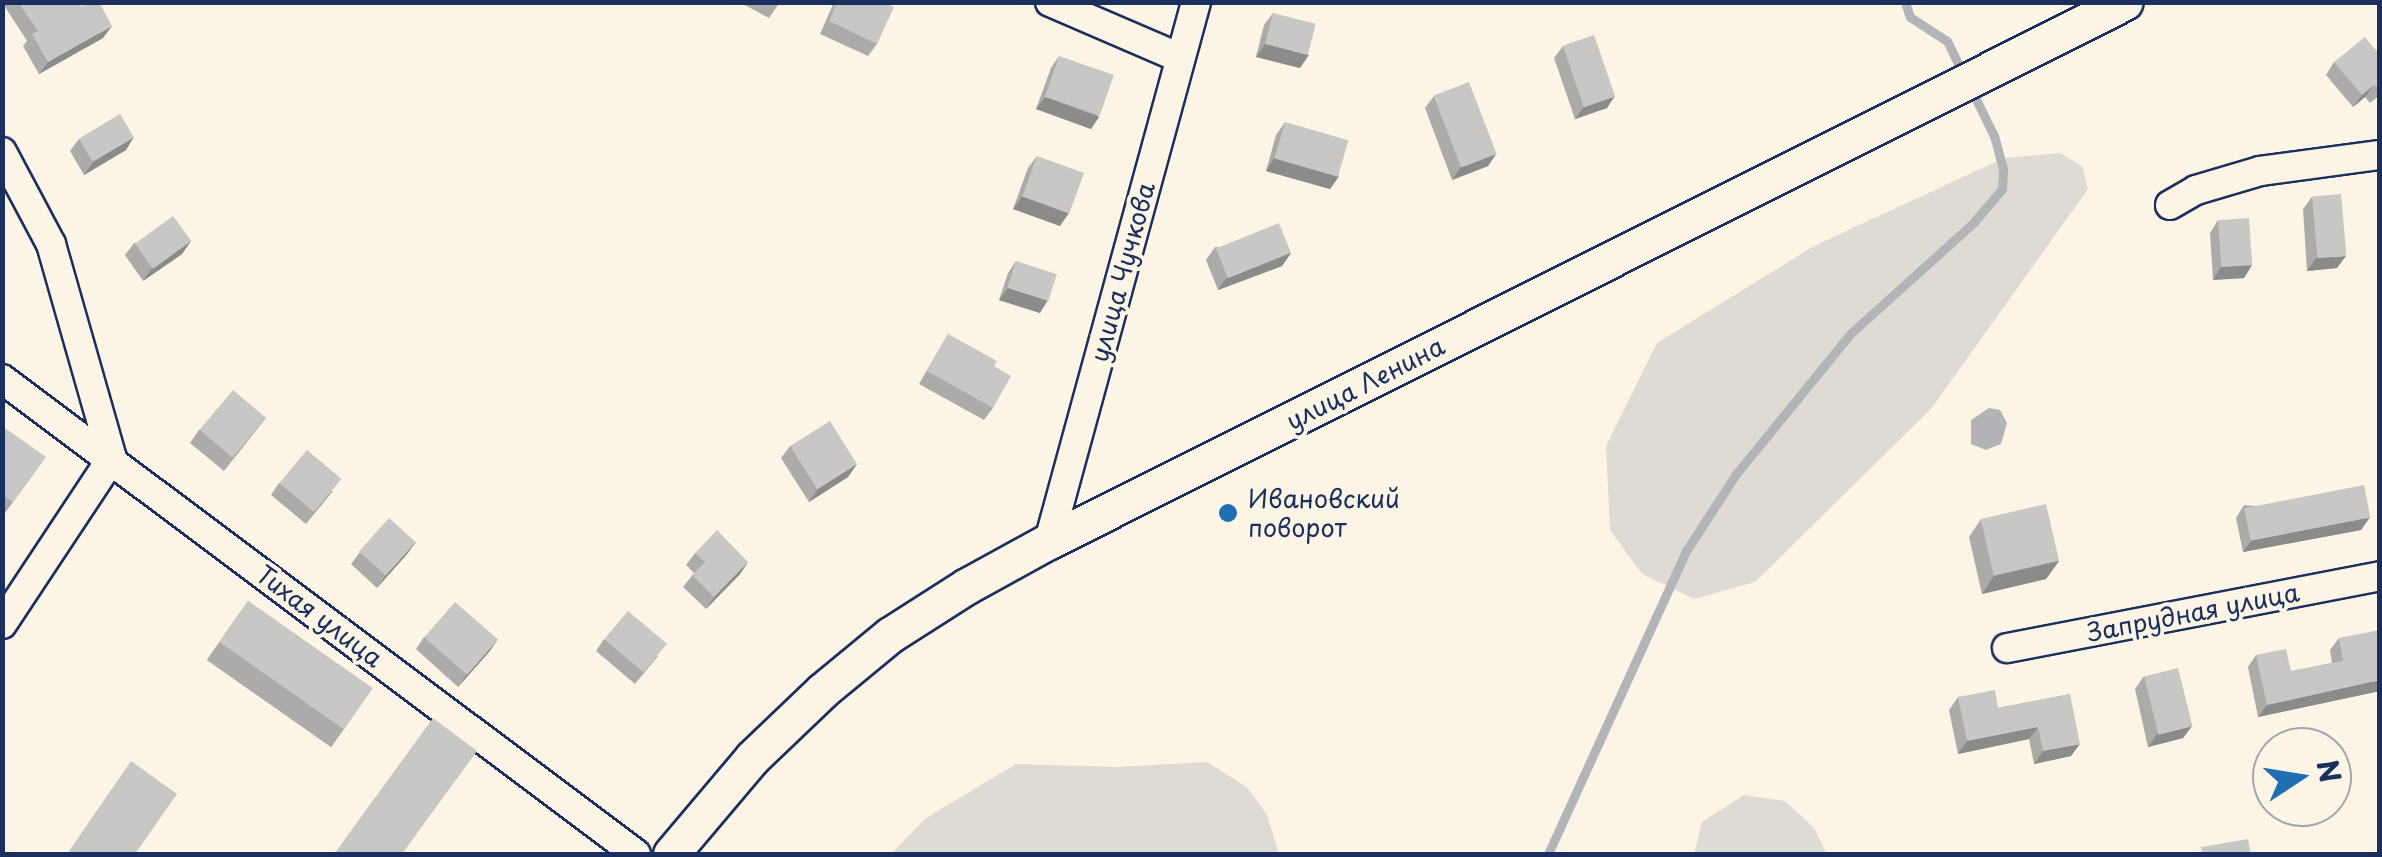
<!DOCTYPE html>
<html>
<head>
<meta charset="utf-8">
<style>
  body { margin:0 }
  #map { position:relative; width:2382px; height:857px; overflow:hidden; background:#fcf5e5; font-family:"Playpen Sans",sans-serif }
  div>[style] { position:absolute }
  .green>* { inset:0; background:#dfdbd4 }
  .water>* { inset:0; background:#b2b4b8 }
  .stream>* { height:9px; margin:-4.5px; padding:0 4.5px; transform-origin:4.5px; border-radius:4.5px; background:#b2b4b8 }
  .roads { filter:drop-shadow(2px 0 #1b2f5e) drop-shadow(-2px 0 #1b2f5e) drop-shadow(0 2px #1b2f5e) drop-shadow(0 -2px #1b2f5e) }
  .minor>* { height:28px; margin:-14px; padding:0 14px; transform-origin:14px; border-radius:14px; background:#fcf5e5 }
  .major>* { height:35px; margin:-17.5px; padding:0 17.5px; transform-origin:17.5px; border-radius:17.5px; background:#fcf5e5 }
  .wall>* { inset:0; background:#acabaa; transform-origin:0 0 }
  .shaded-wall>* { inset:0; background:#8c8b8b }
  .building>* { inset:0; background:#c8c7c6; transform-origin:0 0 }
  .dots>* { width:28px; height:28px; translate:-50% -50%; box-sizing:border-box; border:5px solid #fcf5e5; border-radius:50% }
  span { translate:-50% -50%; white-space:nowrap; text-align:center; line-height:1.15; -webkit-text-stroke:8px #fcf5e5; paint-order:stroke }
  .street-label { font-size:25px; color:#1b2f5e }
  .poi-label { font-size:25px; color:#1b2f5e }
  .left { translate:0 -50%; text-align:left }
  .frame { position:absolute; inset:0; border:5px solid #1b2f5e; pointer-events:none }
  .north { position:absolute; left:2252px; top:727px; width:100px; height:100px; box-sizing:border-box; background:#fcf5e5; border:2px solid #a2a6af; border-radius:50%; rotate:78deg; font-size:28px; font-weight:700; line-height:40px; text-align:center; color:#1b2f5e }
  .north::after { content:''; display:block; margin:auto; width:35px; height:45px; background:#1f6fb2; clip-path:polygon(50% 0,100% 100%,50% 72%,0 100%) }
</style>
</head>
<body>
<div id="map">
  <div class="green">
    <i style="clip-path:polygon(2060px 153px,2082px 166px,2088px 189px,1931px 409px,1755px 582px,1694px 599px,1642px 574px,1610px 530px,1606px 446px,1657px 343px,1814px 246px,2004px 158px)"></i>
    <i style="clip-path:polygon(1207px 762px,1248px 788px,1267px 815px,1279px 854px,891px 854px,926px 818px,1016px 764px,1117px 767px)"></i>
    <i style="clip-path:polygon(1744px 795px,1785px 801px,1814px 828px,1827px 854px,1694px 854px,1702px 822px)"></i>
  </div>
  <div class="water">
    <i style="clip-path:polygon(1989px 408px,2000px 410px,2007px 423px,2001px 444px,1986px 450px,1971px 444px,1971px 420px)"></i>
  </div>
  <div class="stream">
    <i style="left:1905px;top:2px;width:16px;rotate:72deg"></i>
    <i style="left:1910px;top:17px;width:44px;rotate:33deg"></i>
    <i style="left:1947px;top:41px;width:39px;rotate:64deg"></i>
    <i style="left:1548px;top:854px;width:333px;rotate:-65.5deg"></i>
    <i style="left:1686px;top:551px;width:92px;rotate:-57deg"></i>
    <i style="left:1736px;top:474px;width:182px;rotate:-50.8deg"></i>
    <i style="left:1851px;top:333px;width:164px;rotate:-42deg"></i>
    <i style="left:1973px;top:223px;width:45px;rotate:-49.5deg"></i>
    <i style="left:2002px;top:189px;width:20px;rotate:-87deg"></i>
    <i style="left:2003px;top:169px;width:34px;rotate:-105deg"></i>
    <i style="left:1994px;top:136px;width:52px;rotate:-116.1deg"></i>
  </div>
  <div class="roads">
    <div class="minor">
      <i style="left:1050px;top:2px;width:142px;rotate:23.3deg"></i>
      <i style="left:2px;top:152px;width:104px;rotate:62deg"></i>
      <i style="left:51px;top:244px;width:223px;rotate:74.1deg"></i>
      <i style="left:112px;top:458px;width:199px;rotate:123.5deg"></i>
      <i style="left:2170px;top:205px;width:30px;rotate:-30deg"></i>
      <i style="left:2196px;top:190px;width:67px;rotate:-16.5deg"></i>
      <i style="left:2260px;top:171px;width:121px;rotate:-7.6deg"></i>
      <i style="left:2px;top:379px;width:792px;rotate:36.84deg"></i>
      <i style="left:1049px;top:541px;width:559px;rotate:-74.74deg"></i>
      <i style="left:2007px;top:648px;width:380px;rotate:-10.9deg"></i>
    </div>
    <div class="major">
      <i style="left:671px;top:854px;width:126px;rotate:-49.8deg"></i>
      <i style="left:752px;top:758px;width:97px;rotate:-43.7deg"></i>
      <i style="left:822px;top:691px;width:88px;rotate:-39.5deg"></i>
      <i style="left:890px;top:635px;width:91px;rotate:-32.5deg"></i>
      <i style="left:967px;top:586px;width:94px;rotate:-28.8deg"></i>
      <i style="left:1049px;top:541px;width:1203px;rotate:-26.61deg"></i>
    </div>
  </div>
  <div class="wall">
    <i style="clip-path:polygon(2px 2px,78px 2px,103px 38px,39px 74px,23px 46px,27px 41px)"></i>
    <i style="clip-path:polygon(739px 2px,780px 2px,769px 18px)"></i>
    <i style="clip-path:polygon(834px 2px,884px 2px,877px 44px,868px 56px,820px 34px)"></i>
    <i style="clip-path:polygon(1273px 13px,1300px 68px,1256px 57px,1264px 25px)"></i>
    <i style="clip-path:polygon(1563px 46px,1607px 108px,1575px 119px,1554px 58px)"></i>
    <i style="clip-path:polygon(2380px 55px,2380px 95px,2370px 103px,2365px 97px,2353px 107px,2326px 75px,2334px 62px)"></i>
    <i style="clip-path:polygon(1059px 56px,1099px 117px,1091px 129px,1036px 109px,1051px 68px)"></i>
    <i style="clip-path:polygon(1434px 96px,1496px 154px,1488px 166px,1452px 180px,1425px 108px)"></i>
    <i style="clip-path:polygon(1285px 122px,1339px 176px,1330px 189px,1266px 171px,1276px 135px)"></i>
    <i style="clip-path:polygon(79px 139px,126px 150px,84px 175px,70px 151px)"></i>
    <i style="clip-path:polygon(1037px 156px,1060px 226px,1013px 209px,1028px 168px)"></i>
    <i style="clip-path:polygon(2312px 197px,2337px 268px,2307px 271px,2303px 209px)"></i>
    <i style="clip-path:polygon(2218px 220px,2252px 265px,2244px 278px,2213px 280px,2210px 233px)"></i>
    <i style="clip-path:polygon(191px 241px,182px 254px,143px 281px,125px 255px,134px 243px)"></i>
    <i style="clip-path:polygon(1215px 247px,1291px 253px,1282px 266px,1218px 290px,1206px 260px)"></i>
    <i style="clip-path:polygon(1016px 261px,1040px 313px,999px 300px,1008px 273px)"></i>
    <i style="clip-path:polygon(948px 334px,994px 366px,993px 408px,984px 420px,919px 384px)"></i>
    <i style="clip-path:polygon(266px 418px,224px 471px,190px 443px,199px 430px)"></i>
    <i style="clip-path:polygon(2px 426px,33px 475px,2px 517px)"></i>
    <i style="clip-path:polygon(790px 446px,857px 464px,848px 477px,809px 502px,781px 458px)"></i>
    <i style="clip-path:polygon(279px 483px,333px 491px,306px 524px,271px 495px)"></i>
    <i style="clip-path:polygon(2244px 505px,2370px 517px,2361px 530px,2243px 552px,2236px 518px)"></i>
    <i style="clip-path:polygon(1981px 519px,2059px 561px,2046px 579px,1982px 594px,1969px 537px)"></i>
    <i style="clip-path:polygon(416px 542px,407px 554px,377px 588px,351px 564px,360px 552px)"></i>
    <i style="clip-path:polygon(695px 553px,748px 562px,740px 574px,706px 609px,683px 587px,694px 573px,686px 565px)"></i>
    <i style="left:248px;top:601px;width:152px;height:72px;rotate:35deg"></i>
    <i style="clip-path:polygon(424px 637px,498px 639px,489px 652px,458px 687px,416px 649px)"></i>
    <i style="clip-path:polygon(2339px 638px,2380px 691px,2258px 717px,2248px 667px,2256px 655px,2291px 671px,2332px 663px,2330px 650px)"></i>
    <i style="clip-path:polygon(604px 639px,658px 656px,635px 684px,596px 651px)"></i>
    <i style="clip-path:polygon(2144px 676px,2192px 726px,2183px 738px,2148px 747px,2135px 689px)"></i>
    <i style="clip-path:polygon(2070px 694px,2071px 756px,2034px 764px,2029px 739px,1958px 754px,1949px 710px,1958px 697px,1998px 708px)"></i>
  </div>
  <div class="shaded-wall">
    <i style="clip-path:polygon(112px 26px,103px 38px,39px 74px,48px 62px)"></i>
    <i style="clip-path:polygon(1265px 44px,1309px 55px,1300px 68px,1256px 57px)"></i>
    <i style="clip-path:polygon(2374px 85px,2365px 97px,2353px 107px,2362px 95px)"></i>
    <i style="clip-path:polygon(1615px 96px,1607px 108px,1575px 119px,1584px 107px)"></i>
    <i style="clip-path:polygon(1045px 97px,1099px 117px,1091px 129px,1036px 109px)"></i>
    <i style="clip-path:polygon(134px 137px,126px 150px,84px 175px,93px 162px)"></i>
    <i style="clip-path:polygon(1496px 154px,1488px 166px,1452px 180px,1461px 167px)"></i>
    <i style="clip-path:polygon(1274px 158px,1339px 176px,1330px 189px,1266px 171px)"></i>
    <i style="clip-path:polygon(1022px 196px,1069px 213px,1060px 226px,1013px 209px)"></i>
    <i style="clip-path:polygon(191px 241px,182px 254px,143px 281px,152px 268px)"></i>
    <i style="clip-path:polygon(1291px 253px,1282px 266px,1218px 290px,1226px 278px)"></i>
    <i style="clip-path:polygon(2346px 256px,2337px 268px,2307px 271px,2316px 258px)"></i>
    <i style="clip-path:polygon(2252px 265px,2244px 278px,2213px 280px,2221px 267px)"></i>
    <i style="clip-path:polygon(1008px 288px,1048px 300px,1040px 313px,999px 300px)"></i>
    <i style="clip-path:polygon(857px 464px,848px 477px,809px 502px,818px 489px)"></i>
    <i style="clip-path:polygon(2370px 517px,2361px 530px,2243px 552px,2252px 540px)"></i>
    <i style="clip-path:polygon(416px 542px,407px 554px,377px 588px,386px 575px)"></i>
    <i style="clip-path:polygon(2059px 561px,2046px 579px,1982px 594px,1994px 576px)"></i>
    <i style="clip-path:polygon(748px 562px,740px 574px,706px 609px,714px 597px)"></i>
    <i style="clip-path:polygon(498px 639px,489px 652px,458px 687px,467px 674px)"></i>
    <i style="clip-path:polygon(2380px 680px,2380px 691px,2258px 717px,2267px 705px)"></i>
    <i style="clip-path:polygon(2192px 726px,2183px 738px,2148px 747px,2157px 734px)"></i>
    <i style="clip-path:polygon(2038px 727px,2029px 739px,1958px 754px,1967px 741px)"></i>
    <i style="clip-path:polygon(2080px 744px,2071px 756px,2034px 764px,2043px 751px)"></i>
  </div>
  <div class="building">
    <i style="clip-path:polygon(18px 2px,78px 2px,81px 7px,88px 2px,99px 2px,112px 26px,48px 62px,32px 34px,38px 31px)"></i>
    <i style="clip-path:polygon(837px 2px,884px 2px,894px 7px,877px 44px,829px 21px)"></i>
    <i style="left:1273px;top:13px;width:44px;height:32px;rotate:14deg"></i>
    <i style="left:1594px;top:35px;width:65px;height:33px;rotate:71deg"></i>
    <i style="clip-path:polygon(2365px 37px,2380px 55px,2380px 90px,2374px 85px,2362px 95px,2334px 62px)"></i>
    <i style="left:1059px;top:56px;width:58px;height:43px;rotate:19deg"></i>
    <i style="left:1469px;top:82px;width:77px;height:38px;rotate:69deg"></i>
    <i style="left:120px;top:114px;width:27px;height:48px;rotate:59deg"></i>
    <i style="left:1285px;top:122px;width:66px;height:38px;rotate:16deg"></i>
    <i style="left:1037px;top:156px;width:50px;height:43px;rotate:20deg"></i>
    <i style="left:2341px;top:194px;width:62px;height:29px;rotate:85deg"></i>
    <i style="left:173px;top:216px;width:31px;height:47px;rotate:54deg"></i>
    <i style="left:2249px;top:218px;width:47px;height:31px;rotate:86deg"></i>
    <i style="left:1279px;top:223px;width:32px;height:68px;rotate:68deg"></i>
    <i style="left:1016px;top:261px;width:43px;height:28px;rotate:18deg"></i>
    <i style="clip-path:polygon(948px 334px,997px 361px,994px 366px,1011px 376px,993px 408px,927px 371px)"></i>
    <i style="left:233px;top:390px;width:43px;height:52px;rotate:40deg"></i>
    <i style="left:830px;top:421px;width:51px;height:47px;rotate:58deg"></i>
    <i style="clip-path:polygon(2px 426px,46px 457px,13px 502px,2px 494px)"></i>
    <i style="left:307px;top:450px;width:45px;height:43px;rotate:40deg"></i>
    <i style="left:2364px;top:485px;width:33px;height:122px;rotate:79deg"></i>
    <i style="left:2046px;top:504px;width:58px;height:67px;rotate:77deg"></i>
    <i style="left:389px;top:518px;width:36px;height:45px;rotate:42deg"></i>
    <i style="clip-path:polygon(717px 530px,748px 562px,714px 597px,692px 575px,705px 562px,695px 553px)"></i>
    <i style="left:248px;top:601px;width:152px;height:50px;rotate:35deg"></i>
    <i style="left:455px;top:602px;width:57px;height:47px;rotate:41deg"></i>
    <i style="left:628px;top:611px;width:51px;height:37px;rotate:40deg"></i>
    <i style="clip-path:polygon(2380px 630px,2380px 680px,2267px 705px,2256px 655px,2286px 649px,2291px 671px,2343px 661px,2339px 638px)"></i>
    <i style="left:2178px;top:668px;width:60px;height:35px;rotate:76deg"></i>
    <i style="clip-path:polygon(1995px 690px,1998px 708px,2070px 694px,2080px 744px,2043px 751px,2038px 727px,1967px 741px,1958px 697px)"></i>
    <i style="clip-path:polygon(433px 718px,477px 751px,402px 854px,334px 854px)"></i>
    <i style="clip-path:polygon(131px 761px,177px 794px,135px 854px,67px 854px)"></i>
    <i style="clip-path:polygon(2248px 839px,2251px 854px,2202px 854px,2201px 847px)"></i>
  </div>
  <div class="dots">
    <i style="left:1228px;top:513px;background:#1f6fb2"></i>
  </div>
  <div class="street-label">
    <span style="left:1122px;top:272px;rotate:-75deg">улица Чучкова</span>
    <span style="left:1365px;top:383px;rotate:-27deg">улица Ленина</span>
    <span style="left:2193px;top:612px;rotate:-11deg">Запрудная улица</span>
    <span style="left:320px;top:616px;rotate:37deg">Тихая улица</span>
  </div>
  <div class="poi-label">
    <span class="left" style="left:1248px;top:513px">Ивановский<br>поворот</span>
  </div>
  <div class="frame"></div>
  <div class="north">N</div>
</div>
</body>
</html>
